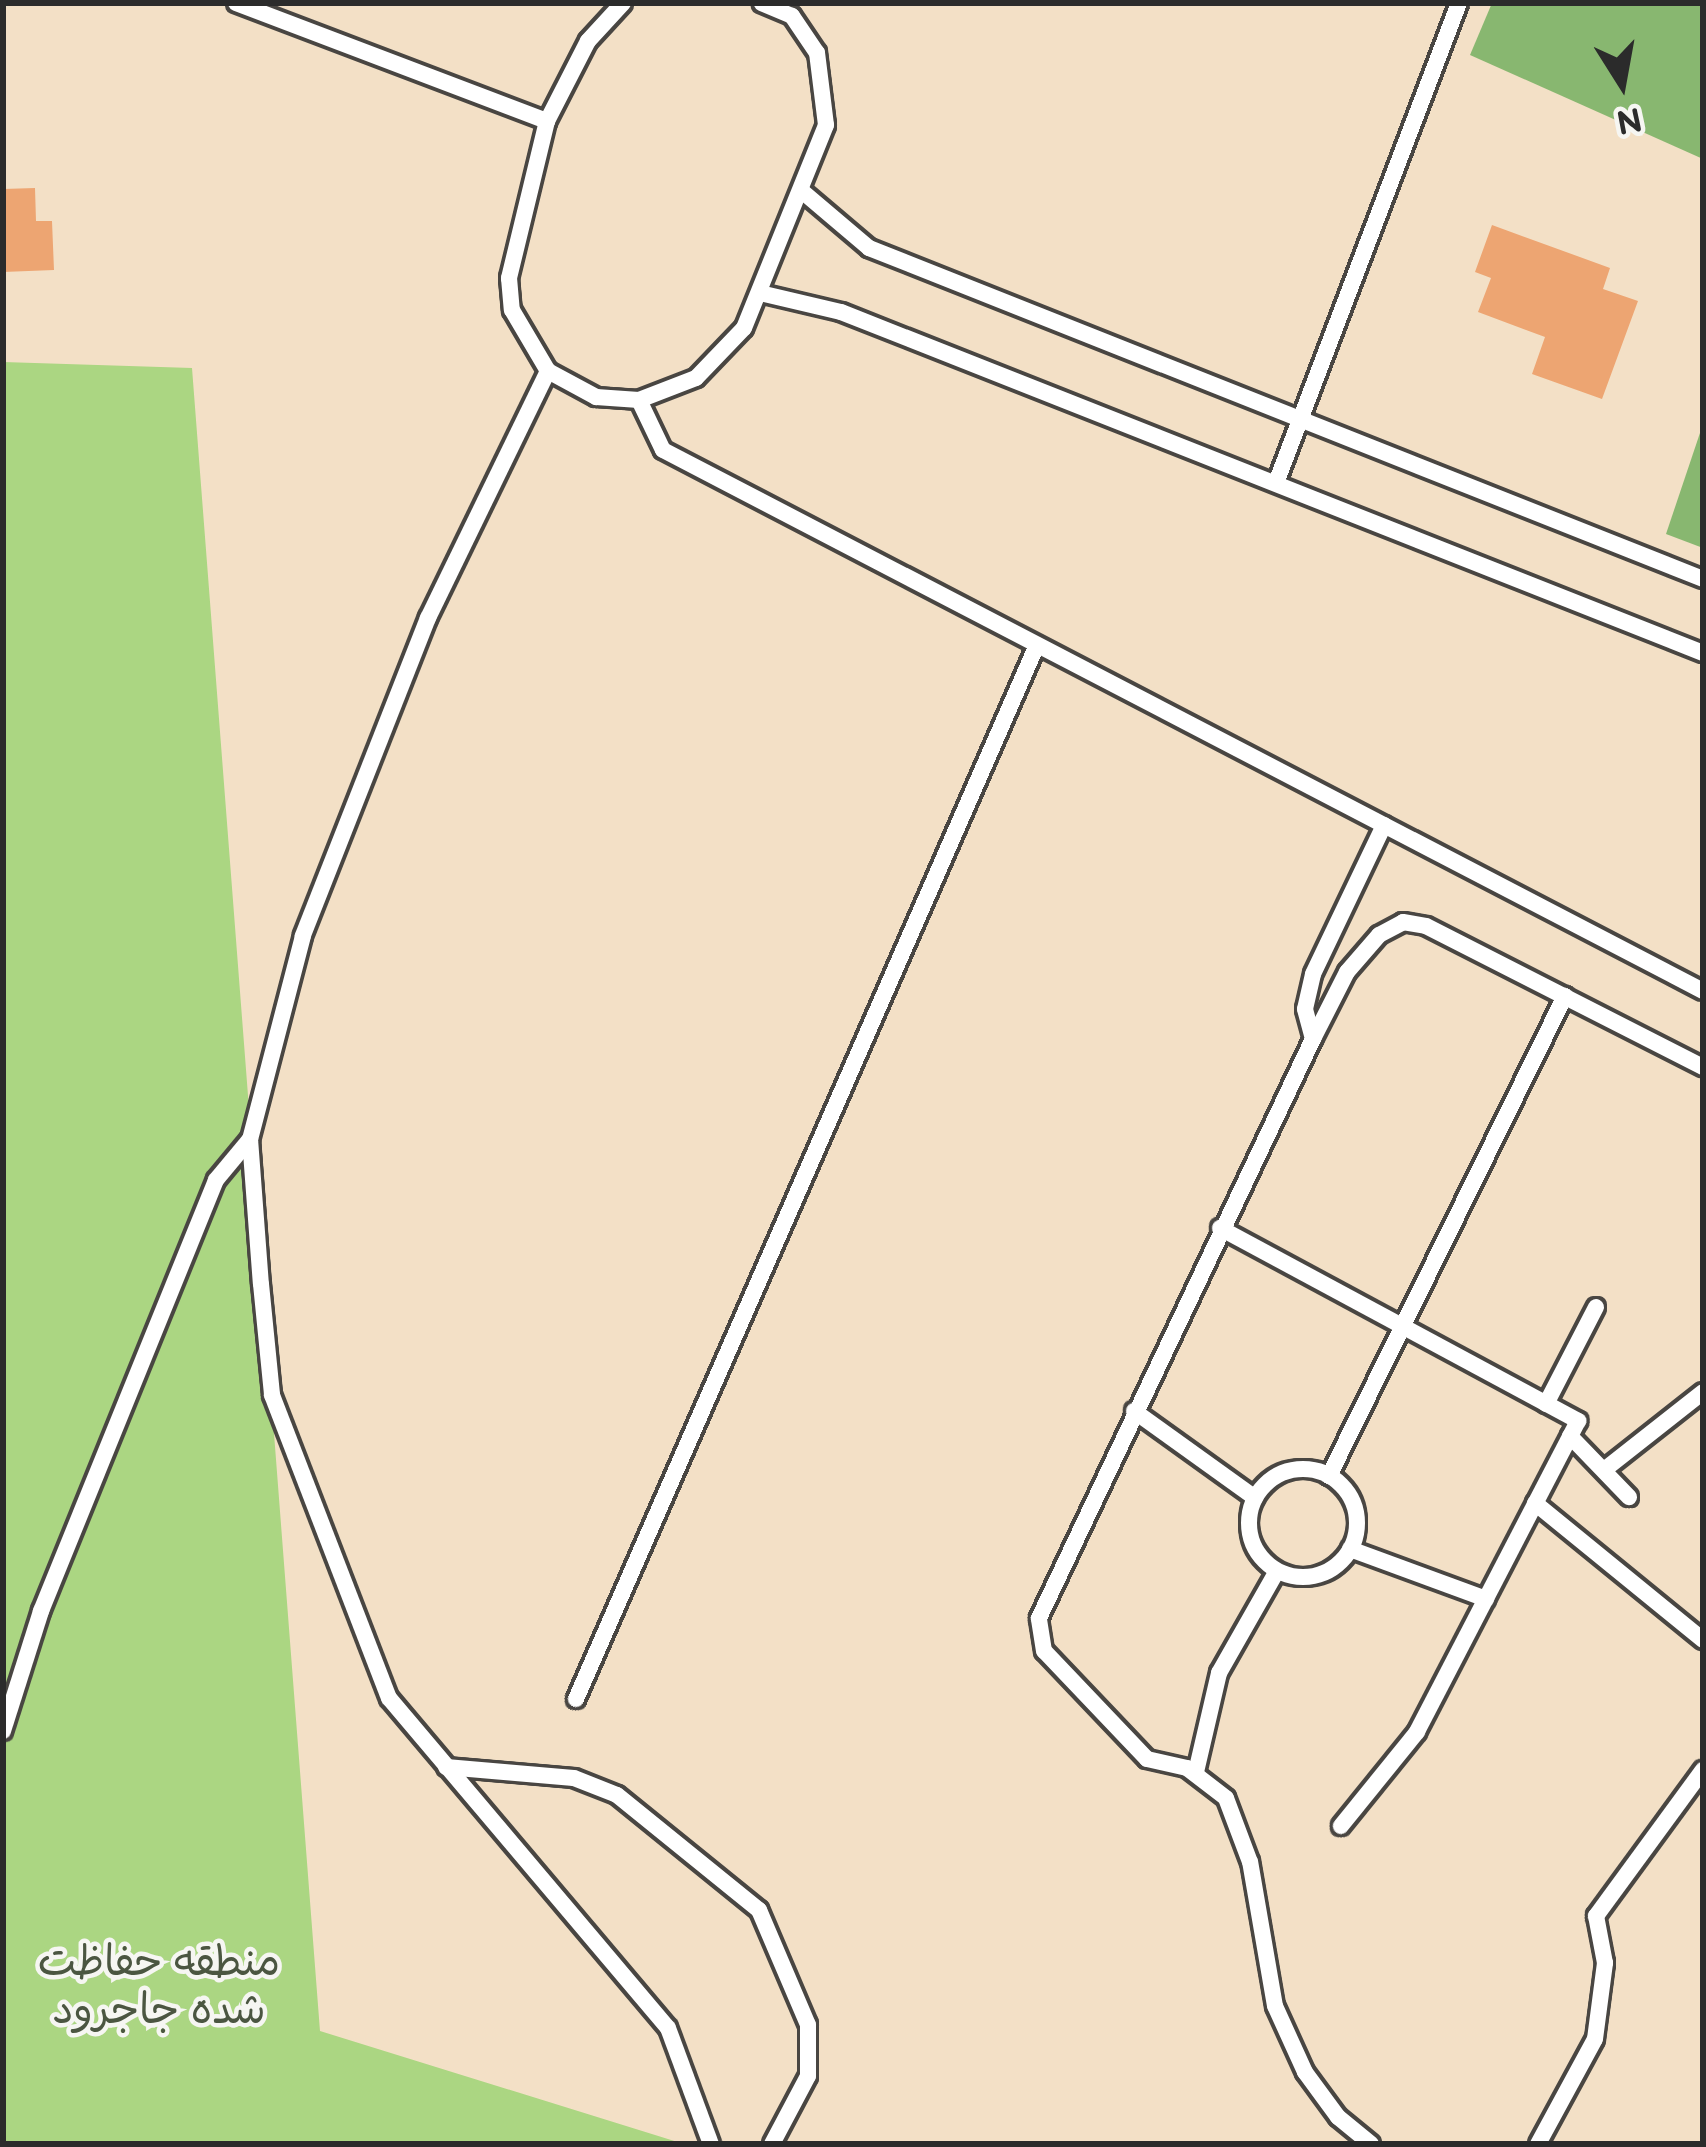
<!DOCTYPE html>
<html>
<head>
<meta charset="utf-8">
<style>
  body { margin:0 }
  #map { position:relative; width:1706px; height:2147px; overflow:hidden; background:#f3e0c6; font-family:"Balsamiq Sans","Playpen Sans Arabic",sans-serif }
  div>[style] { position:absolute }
  .green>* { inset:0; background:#abd682 }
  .forest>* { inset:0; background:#88b770 }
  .building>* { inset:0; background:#eda572 }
  .roads { filter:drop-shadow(3px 0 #494642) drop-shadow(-3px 0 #494642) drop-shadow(0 3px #494642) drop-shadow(0 -3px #494642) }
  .lane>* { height:16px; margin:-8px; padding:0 8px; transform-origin:8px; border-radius:8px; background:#fff }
  .lane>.ring { margin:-8px; padding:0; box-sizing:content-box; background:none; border:16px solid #fff; border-radius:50% }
  span { translate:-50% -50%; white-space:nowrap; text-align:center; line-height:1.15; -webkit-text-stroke:9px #f6f6f2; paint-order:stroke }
  .park-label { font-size:42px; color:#4b5641 }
  .frame { position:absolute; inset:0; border:6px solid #2b2b2b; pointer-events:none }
  .north { position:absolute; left:1562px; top:24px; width:120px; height:120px; -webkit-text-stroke:9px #f6f6f2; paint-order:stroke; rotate:169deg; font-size:33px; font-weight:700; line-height:48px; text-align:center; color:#2b2b2b }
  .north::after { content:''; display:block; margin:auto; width:42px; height:54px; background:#2b2b2b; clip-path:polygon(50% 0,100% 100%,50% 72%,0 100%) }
</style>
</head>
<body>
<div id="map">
  <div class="green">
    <i style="clip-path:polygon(3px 362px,192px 368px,320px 2031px,684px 2144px,3px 2144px)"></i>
  </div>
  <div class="forest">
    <i style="clip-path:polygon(1492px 3px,1703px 3px,1703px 159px,1470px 55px)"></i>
    <i style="clip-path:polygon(1703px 424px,1703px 548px,1666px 534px)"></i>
  </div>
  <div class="building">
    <i style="clip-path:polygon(35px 188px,36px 221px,52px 221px,54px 270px,3px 272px,3px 189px)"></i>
    <i style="clip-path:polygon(1492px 225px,1610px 268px,1603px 289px,1638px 301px,1602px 399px,1532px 374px,1545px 337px,1478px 312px,1491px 278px,1475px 272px)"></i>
  </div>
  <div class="roads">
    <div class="lane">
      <i style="left:236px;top:3px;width:333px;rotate:20.8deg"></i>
      <i style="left:623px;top:3px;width:52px;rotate:132.6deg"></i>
      <i style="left:588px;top:41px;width:90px;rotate:117.1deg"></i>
      <i style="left:547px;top:121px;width:162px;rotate:103.6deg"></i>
      <i style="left:509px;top:278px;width:32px;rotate:85deg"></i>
      <i style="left:512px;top:310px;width:71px;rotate:59.5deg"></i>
      <i style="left:548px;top:371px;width:55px;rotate:28.4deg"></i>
      <i style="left:596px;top:397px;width:43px;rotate:4deg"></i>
      <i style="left:639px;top:400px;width:61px;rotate:-21.1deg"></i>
      <i style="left:696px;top:378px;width:69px;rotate:-46.2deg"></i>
      <i style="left:744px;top:328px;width:219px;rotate:-68deg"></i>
      <i style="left:826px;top:125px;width:73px;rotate:-97.1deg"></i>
      <i style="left:817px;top:53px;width:45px;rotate:-124deg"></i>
      <i style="left:792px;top:16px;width:33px;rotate:-157deg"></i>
      <i style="left:803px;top:192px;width:87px;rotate:40.3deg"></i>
      <i style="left:869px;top:248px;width:897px;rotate:21.65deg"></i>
      <i style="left:760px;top:293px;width:83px;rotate:13.2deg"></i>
      <i style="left:841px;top:312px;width:927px;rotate:21.58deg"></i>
      <i style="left:548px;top:371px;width:275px;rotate:115.9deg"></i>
      <i style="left:428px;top:618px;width:342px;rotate:111.5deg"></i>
      <i style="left:303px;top:936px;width:210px;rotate:104.6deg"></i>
      <i style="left:250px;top:1139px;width:145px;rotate:85.7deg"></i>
      <i style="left:261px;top:1284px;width:112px;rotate:84.3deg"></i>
      <i style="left:272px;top:1395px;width:325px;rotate:68.9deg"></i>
      <i style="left:389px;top:1698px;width:432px;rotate:49.8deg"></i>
      <i style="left:668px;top:2028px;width:124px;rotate:69.7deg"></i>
      <i style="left:639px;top:400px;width:55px;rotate:64.4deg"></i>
      <i style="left:663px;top:450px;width:1172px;rotate:27.48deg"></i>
      <i style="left:1276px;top:483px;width:514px;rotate:-69.13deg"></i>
      <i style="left:1313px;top:1039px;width:31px;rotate:-105deg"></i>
      <i style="left:1305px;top:1009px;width:36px;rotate:-77deg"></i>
      <i style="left:1313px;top:974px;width:165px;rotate:-64.5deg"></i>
      <i style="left:1220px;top:1228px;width:407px;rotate:28.3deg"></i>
      <i style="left:1578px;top:1421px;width:350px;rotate:117.4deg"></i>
      <i style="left:1417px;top:1732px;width:121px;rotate:129deg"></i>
      <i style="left:1546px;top:1404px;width:109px;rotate:-62.7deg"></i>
      <i style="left:1134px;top:1411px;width:149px;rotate:35.7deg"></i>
      <i style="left:1570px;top:1436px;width:85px;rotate:46deg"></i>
      <i class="ring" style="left:1249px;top:1469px;width:92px;height:92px"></i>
      <i style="left:1604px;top:1470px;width:126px;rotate:-38.2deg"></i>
      <i style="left:1329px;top:1476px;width:535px;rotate:-63.82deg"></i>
      <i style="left:1535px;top:1503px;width:217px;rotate:39.2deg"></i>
      <i style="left:1350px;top:1549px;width:145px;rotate:20.2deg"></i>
      <i style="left:576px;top:1699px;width:1150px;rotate:-66.38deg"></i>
      <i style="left:3px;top:1731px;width:126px;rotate:-72.4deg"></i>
      <i style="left:41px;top:1611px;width:465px;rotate:-67.9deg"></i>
      <i style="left:216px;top:1180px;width:53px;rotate:-50.3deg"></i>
      <i style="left:446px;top:1767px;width:128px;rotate:4.9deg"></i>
      <i style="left:574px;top:1778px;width:46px;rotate:21.6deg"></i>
      <i style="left:617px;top:1795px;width:183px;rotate:39deg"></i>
      <i style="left:759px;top:1910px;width:125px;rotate:66.9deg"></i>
      <i style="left:808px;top:2025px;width:51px;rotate:90deg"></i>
      <i style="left:808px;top:2076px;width:77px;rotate:117.9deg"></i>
      <i style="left:1196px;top:1772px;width:102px;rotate:-76.9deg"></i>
      <i style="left:1219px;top:1673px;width:117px;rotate:-60.4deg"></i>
      <i style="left:1371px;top:2144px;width:43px;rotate:-140.7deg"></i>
      <i style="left:1338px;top:2117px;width:56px;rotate:-126.3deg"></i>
      <i style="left:1305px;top:2072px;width:72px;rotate:-114.4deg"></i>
      <i style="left:1275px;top:2006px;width:146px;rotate:-99.8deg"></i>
      <i style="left:1250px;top:1862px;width:68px;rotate:-110.6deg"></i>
      <i style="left:1226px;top:1798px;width:49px;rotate:-142.4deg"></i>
      <i style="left:1187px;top:1768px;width:41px;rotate:-167.3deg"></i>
      <i style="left:1147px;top:1759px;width:149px;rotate:-133.6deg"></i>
      <i style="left:1044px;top:1651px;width:33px;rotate:-99deg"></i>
      <i style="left:1039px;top:1618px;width:641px;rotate:-64.68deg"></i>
      <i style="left:1313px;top:1039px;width:75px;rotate:-63.1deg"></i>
      <i style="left:1347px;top:972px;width:49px;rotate:-49.1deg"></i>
      <i style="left:1379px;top:935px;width:27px;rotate:-28deg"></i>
      <i style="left:1403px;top:922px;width:23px;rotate:10deg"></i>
      <i style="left:1426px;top:926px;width:311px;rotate:27deg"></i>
      <i style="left:1538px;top:2144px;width:119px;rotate:-61.5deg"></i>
      <i style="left:1595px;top:2039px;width:77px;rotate:-82.5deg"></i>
      <i style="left:1605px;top:1963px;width:48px;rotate:-100.8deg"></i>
      <i style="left:1596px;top:1916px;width:181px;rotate:-53.8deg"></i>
    </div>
  </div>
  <div class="park-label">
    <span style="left:159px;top:1987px">منطقه حفاظت<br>شده جاجرود</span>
  </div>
  <div class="frame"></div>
  <div class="north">N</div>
</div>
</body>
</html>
